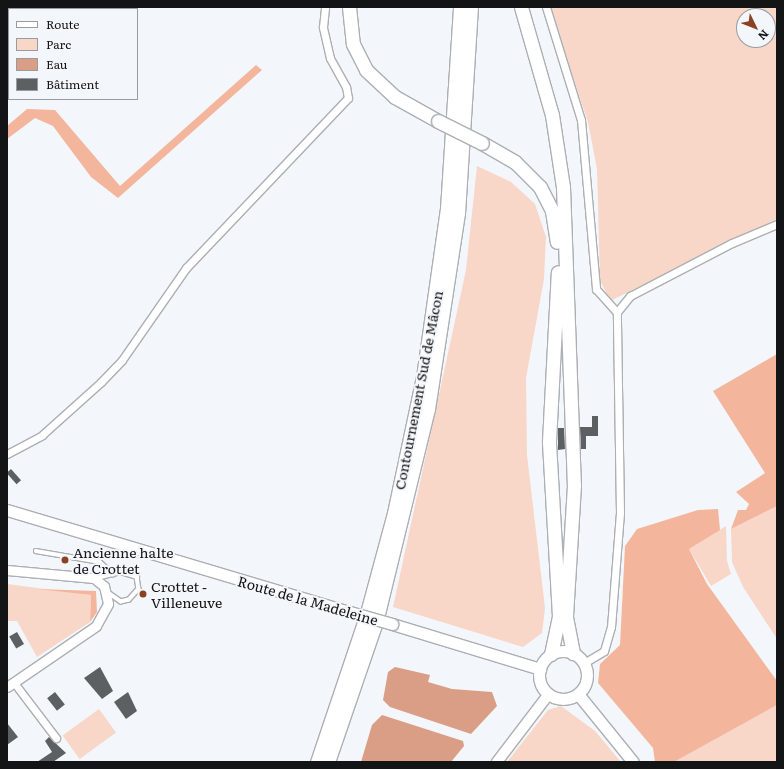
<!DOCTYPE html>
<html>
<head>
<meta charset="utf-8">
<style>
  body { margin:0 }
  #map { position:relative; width:784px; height:769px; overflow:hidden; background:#f3f7fb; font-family:Literata,serif }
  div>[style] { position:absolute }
  .green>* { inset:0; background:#f8d6c8; transform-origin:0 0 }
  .forest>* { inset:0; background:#f3b59c }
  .water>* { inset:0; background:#da9d85 }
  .building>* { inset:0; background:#5d6063; transform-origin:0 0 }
  .roads { filter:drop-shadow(1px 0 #acafb3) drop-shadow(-1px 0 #acafb3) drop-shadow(0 1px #acafb3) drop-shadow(0 -1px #acafb3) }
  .service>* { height:3.5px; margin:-1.75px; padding:0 1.75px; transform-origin:1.75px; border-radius:1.75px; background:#fff }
  .minor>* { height:7px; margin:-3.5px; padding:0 3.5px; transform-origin:3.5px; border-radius:3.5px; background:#fff }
  .tertiary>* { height:9px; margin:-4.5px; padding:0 4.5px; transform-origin:4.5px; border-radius:4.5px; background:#fff }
  .secondary>* { height:10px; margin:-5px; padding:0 5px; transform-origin:5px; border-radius:5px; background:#fff }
  .primary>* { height:11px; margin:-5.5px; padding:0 5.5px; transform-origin:5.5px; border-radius:5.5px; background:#fff }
  .primary>.ring { margin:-5.5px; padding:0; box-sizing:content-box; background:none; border:11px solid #fff; border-radius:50% }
  .motorway>* { height:13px; margin:-6.5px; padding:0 6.5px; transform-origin:6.5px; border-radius:6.5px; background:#fff }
  .bridges { filter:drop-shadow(1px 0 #acafb3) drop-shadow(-1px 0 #acafb3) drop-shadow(0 1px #acafb3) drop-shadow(0 -1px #acafb3) }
  .primary-bridge>* { height:11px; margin:-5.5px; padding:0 5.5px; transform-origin:5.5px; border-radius:5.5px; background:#fff }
  .motorway-bridge>* { height:13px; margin:-6.5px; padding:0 6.5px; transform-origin:6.5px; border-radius:6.5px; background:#fff }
  .dots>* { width:11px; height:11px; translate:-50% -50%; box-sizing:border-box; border:2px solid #f3f7fb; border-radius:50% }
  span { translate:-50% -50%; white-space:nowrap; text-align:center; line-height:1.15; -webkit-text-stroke:4px #f3f7fb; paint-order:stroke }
  .street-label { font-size:14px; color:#131415 }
  .poi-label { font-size:14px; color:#131415 }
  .left { translate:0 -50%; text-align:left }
  .frame { position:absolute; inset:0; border:8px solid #131415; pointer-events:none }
  .legend { position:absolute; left:8px; top:8px; width:130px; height:92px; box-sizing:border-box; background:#f3f7fb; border:1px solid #999c9f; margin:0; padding:5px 7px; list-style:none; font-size:12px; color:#131415 }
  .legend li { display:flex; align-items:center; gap:8px; height:20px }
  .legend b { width:20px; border:1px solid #999c9f }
  .north { position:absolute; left:736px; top:8px; width:40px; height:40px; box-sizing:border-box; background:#f3f7fb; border:1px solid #999c9f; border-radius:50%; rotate:133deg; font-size:11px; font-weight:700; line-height:16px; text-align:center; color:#131415 }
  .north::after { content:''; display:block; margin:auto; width:14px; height:18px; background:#8a4223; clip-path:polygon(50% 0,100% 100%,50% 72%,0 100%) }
</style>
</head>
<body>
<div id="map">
  <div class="green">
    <i style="clip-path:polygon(evenodd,549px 7px,777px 7px,777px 219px,610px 301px,600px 280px,597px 169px,588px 122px,549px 7px,744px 16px,768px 16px,768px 40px,744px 40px,744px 16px)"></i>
    <i style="clip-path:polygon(477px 166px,511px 182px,535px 204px,546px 237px,544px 279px,526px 378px,527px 455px,545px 608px,542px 633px,523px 647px,393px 607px,466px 270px)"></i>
    <i style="clip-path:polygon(777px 506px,777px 639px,743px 587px,732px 562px,731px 529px)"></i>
    <i style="clip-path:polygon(726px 526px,727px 561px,731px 574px,711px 586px,689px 549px)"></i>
    <i style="clip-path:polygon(7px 584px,91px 595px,90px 622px,37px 657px,17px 621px,7px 621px)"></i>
    <i style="clip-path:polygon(777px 705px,777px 762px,674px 762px)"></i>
    <i style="clip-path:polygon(561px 706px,595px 731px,621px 762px,507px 762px,548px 710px)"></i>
    <i style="left:99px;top:709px;width:29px;height:45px;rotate:54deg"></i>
  </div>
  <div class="forest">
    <i style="clip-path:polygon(256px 65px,262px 70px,118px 198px,91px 177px,53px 126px,35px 118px,7px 139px,7px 126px,27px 109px,55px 110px,120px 186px)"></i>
    <i style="clip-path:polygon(777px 354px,777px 506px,731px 529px,738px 510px,746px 510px,749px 504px,736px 492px,765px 473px,713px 391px)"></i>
    <i style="clip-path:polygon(718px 509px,720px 530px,689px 549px,707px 584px,777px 681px,777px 705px,674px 762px,655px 762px,653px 748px,598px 683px,600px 664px,620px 645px,625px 546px,637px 529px,698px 510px)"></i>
    <i style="clip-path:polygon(38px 589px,96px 591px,97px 612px,90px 622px,91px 595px)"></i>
  </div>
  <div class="water">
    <i style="clip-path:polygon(395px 667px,430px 675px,428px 682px,452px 689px,492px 692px,497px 706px,471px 734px,390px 707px,383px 700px,388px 672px)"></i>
    <i style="clip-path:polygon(382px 715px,463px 741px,464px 746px,451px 762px,361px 762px,372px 725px)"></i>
  </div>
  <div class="building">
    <i style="clip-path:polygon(592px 416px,598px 416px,598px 436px,586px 436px,586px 449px,581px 449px,580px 427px,592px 427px)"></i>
    <i style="clip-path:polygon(558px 428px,564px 428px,565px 449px,558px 450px)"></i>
    <i style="left:11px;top:469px;width:15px;height:6px;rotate:48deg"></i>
    <i style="left:17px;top:632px;width:14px;height:9px;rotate:60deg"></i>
    <i style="clip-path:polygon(100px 667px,113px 691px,102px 699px,84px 678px)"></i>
    <i style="left:55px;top:692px;width:16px;height:10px;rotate:52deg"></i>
    <i style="clip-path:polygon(128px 692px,137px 711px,126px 719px,114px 702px)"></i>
    <i style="clip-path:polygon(7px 723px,18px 737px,7px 745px)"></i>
    <i style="clip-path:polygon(49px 737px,66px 753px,53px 762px,37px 762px,52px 752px,45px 741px)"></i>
  </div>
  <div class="roads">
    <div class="service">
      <i style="left:36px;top:551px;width:65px;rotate:9.8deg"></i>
      <i style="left:100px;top:562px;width:18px;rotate:43deg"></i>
      <i style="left:97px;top:578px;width:25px;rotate:-14deg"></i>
      <i style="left:121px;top:572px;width:17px;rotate:17deg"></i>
      <i style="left:137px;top:577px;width:12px;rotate:81deg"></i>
      <i style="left:139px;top:589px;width:15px;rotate:132deg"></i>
      <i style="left:129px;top:600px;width:8px;rotate:166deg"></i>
      <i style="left:121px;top:602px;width:16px;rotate:-145deg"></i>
    </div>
    <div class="minor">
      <i style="left:546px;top:7px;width:118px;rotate:72.8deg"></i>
      <i style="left:581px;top:120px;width:170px;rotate:84.9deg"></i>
      <i style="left:596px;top:289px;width:31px;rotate:48deg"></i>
      <i style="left:7px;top:454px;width:40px;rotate:-28deg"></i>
      <i style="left:42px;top:435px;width:79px;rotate:-41.9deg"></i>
      <i style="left:101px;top:382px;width:30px;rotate:-46deg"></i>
      <i style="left:122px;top:360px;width:112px;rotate:-55.2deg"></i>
      <i style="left:186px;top:268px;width:235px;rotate:-46.4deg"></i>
      <i style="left:348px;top:98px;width:11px;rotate:-100deg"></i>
      <i style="left:346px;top:87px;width:33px;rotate:-119deg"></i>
      <i style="left:330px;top:58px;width:32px;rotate:-103deg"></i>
      <i style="left:323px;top:27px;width:20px;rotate:-84deg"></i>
      <i style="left:584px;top:663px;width:23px;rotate:-31deg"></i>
      <i style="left:604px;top:651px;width:25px;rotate:-74deg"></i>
      <i style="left:611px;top:627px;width:114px;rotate:-85.5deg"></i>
      <i style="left:620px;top:513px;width:201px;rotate:-90.9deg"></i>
      <i style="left:617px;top:312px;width:21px;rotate:-51deg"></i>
      <i style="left:630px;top:296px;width:115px;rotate:-27.5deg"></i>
      <i style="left:732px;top:243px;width:49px;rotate:-22.9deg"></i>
      <i style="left:15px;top:684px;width:68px;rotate:52.8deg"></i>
    </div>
    <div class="tertiary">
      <i style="left:7px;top:570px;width:87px;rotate:5.3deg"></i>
      <i style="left:94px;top:578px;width:13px;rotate:39deg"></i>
      <i style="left:104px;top:586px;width:18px;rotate:77deg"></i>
      <i style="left:108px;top:604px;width:25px;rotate:119deg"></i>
      <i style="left:96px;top:626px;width:108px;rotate:145.6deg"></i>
    </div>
    <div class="secondary">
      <i style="left:497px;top:762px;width:84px;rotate:-52.7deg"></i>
    </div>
    <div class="primary">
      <i style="left:7px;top:510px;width:358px;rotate:16.6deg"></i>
      <i style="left:392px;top:624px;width:155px;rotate:16.9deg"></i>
      <i class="ring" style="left:539px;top:651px;width:37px;height:37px"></i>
      <i style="left:578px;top:694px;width:87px;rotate:51deg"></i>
    </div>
    <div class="motorway">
      <i style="left:349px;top:7px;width:37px;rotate:84deg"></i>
      <i style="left:353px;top:44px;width:29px;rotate:63deg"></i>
      <i style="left:366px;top:70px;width:40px;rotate:43deg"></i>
      <i style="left:395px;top:97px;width:49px;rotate:29.2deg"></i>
      <i style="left:521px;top:7px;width:112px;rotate:74deg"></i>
      <i style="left:552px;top:115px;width:73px;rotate:81.3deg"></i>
      <i style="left:563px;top:187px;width:298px;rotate:87.9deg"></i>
      <i style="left:574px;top:485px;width:132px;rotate:93.5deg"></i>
      <i style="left:566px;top:617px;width:37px;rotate:79deg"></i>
      <i style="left:482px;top:143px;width:38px;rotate:30deg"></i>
      <i style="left:515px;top:162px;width:35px;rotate:45deg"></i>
      <i style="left:540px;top:187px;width:27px;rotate:63deg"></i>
      <i style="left:552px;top:211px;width:31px;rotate:81deg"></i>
      <i style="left:551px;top:654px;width:39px;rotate:-78deg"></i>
      <i style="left:559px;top:616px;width:175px;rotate:-93.3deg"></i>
      <i style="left:549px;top:441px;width:169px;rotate:-87deg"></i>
      <i style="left:317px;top:762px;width:157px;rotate:-71.4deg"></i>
      <i style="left:367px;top:613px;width:104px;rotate:-74.9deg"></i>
      <i style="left:394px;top:513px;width:139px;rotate:-78deg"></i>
      <i style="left:423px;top:377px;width:170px;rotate:-81.9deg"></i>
      <i style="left:447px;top:209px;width:202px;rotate:-86.3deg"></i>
      <i style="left:328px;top:762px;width:148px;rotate:-71.1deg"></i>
      <i style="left:376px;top:622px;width:219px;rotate:-76.3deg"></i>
      <i style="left:428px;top:409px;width:198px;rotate:-81.3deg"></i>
      <i style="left:458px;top:213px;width:206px;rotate:-86.4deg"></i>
    </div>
  </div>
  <div class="bridges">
    <div class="primary-bridge">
      <i style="left:350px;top:612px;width:44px;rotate:15.9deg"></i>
    </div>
    <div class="motorway-bridge">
      <i style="left:438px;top:121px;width:49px;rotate:26.6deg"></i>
    </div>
  </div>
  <div class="dots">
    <i style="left:65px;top:560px;background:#8a4223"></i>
    <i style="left:143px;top:594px;background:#8a4223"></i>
  </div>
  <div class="street-label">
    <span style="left:418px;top:390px;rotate:-79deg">Contournement Sud de Mâcon</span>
    <span style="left:308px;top:600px;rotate:16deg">Route de la Madeleine</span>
  </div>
  <div class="poi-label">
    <span class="left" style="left:73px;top:560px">Ancienne halte<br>de Crottet</span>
    <span class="left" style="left:151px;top:594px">Crottet -<br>Villeneuve</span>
  </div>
  <div class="frame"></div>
  <ul class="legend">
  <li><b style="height:5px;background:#fff"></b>Route</li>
  <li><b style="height:11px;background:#f8d6c8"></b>Parc</li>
  <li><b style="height:11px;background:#da9d85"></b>Eau</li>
  <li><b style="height:11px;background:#5d6063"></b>Bâtiment</li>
  </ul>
  <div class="north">N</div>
</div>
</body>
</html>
